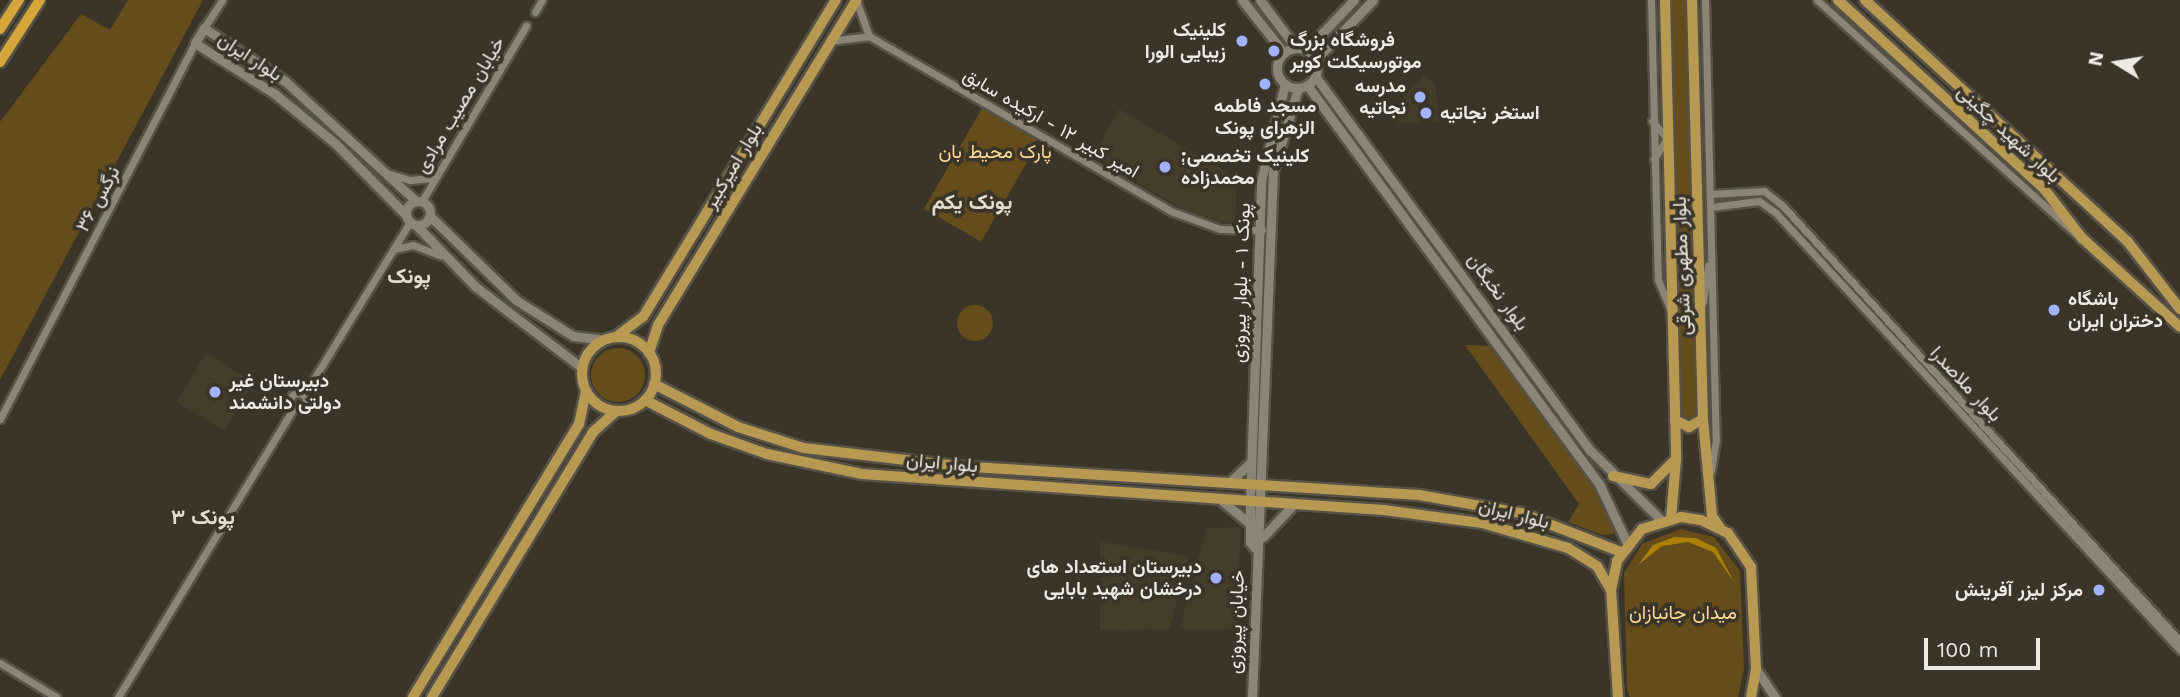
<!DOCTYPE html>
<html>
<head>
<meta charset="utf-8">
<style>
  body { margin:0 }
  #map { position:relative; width:2180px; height:697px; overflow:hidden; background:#3a3429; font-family:"Work Sans",Vazirmatn,sans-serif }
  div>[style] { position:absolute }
  .built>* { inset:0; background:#453c2a; transform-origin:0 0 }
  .green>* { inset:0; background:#644d1b; transform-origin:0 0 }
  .round { border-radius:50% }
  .water>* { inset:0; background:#ac7f05 }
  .roads { filter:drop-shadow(2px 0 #565247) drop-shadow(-2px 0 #565247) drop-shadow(0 2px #565247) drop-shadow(0 -2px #565247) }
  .tertiary>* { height:7px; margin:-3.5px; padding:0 3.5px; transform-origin:3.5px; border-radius:3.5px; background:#8c8577 }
  .tertiary>.ring { margin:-3.5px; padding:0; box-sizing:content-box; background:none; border:7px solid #8c8577; border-radius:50% }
  .secondary>* { height:9px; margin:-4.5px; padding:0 4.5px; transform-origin:4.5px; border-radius:4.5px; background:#8c8577 }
  .secondary>.ring { margin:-4.5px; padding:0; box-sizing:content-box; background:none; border:9px solid #8c8577; border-radius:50% }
  .primary>* { height:10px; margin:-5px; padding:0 5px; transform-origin:5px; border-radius:5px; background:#b89952 }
  .primary>.ring { margin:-5px; padding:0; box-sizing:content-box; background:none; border:10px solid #b89952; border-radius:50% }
  .motorway>* { height:10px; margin:-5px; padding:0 5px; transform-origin:5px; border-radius:5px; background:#d6a63a }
  .dots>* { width:19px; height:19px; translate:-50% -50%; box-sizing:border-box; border:4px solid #3a3429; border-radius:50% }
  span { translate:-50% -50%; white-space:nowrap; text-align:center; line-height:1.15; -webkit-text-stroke:7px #3a3429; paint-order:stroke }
  .poi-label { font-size:19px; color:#edeae2; font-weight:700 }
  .right { translate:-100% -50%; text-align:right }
  .left { translate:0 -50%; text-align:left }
  .street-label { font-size:19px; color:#edeae2 }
  .park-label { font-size:19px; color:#fedc97 }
  .neighbourhood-label { font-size:21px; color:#e4ddce; font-weight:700 }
  .north { position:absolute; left:2082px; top:28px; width:70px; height:70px; -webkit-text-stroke:5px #3a3429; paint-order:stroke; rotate:281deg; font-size:19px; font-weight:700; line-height:28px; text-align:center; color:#edeae2 }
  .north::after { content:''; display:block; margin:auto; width:24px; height:32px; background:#edeae2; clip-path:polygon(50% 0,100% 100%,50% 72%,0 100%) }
  .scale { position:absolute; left:1924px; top:638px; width:116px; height:32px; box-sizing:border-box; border:4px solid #edeae2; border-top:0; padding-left:9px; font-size:21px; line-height:24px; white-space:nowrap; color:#edeae2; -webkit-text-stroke:5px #3a3429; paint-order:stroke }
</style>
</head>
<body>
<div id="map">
  <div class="built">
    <i style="clip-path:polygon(1424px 76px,1435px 82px,1440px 122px,1400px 123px,1387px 112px)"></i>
    <i style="clip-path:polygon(1119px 109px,1237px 178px,1235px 225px,1197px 218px,1093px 156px)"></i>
    <i style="left:206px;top:353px;width:56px;height:57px;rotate:31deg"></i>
    <i style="clip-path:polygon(1241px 527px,1236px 629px,1179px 629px,1207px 528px)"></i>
    <i style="clip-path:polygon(1100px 542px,1189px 556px,1170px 629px,1100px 630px)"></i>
  </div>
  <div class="green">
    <i style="clip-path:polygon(128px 0,203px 0,0 380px,0 122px,81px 14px,110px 30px)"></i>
    <i style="clip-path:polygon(1665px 0,1692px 0,1701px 422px,1678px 423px)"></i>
    <i style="left:985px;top:103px;width:66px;height:122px;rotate:30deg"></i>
    <i style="clip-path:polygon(1764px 191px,1862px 292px,1854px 299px,1759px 201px,1711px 207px,1710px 194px)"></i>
    <i class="round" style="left:957px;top:305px;width:36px;height:36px"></i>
    <i style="clip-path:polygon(1465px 345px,1492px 346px,1586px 476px,1610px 514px,1614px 534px,1602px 535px,1568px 522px,1579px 504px)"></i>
    <i class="round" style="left:591px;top:348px;width:54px;height:54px"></i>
    <i style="clip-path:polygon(1681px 529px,1714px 537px,1740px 571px,1744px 669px,1738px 697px,1630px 697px,1627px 689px,1624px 573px,1642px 544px)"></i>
  </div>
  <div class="water">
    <i style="clip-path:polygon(1674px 537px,1696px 538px,1716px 548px,1734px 582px,1713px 552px,1688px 542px,1662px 546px,1638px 565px,1653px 545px)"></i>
  </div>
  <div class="roads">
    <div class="tertiary">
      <i style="left:856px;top:0;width:38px;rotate:70deg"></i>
      <i style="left:1651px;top:0;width:280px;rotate:88.6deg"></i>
      <i style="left:1658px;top:280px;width:34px;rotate:67deg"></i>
      <i style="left:1705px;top:0;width:439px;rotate:88.6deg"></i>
      <i style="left:1716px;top:439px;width:32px;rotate:99deg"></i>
      <i style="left:1817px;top:0;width:353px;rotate:42.1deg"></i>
      <i style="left:535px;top:12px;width:14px;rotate:-60deg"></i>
      <i style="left:204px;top:28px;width:33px;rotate:-57deg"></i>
      <i style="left:869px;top:36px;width:351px;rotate:30.1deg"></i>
      <i style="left:1173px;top:212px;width:50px;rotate:19.9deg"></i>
      <i style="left:1220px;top:229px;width:42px;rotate:1.4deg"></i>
      <i style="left:830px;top:41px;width:39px;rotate:-7deg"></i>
      <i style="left:1652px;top:121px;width:23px;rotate:49deg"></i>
      <i style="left:1667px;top:138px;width:25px;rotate:122deg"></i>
      <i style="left:390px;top:174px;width:21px;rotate:17deg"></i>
      <i style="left:410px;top:180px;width:23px;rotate:-5deg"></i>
      <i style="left:1710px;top:194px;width:54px;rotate:-3.2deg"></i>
      <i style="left:1764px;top:191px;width:23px;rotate:38deg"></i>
      <i style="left:1782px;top:205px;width:590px;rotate:47.61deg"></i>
      <i style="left:422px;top:201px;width:204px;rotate:-59.3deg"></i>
      <i style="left:1711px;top:207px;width:48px;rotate:-7.1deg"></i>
      <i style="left:1759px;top:201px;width:19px;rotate:35deg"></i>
      <i style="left:1775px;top:212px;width:597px;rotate:47.24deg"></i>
      <i style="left:394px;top:249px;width:19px;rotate:-12deg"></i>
      <i style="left:413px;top:245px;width:30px;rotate:21deg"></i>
      <i style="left:1703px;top:302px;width:37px;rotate:-82deg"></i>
      <i class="ring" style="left:290px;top:393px;width:9px;height:9px"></i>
      <i style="left:304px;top:395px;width:203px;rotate:-58.5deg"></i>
      <i style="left:0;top:419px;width:424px;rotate:-62.6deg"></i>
      <i style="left:0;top:663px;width:66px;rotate:31.3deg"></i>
      <i style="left:118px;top:697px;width:338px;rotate:-58.7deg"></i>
    </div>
    <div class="secondary">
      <i style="left:1242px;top:0;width:68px;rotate:51.6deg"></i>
      <i style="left:1260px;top:0;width:60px;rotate:53.1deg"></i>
      <i class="ring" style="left:1277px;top:48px;width:31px;height:31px"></i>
      <i style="left:1306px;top:50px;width:69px;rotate:-46.2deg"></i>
      <i style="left:1315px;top:60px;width:83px;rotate:-46deg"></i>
      <i style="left:1315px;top:76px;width:464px;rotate:53.7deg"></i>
      <i style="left:1590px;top:450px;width:100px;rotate:44.6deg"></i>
      <i style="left:1307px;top:85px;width:497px;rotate:53.8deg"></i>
      <i style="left:1600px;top:486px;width:63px;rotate:64.7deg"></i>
      <i class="ring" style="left:406px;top:201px;width:15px;height:15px"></i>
      <i style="left:406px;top:215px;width:100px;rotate:-134.6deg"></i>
      <i style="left:336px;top:144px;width:79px;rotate:-140.7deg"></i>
      <i style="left:275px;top:94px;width:95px;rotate:-147.5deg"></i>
      <i style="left:195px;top:43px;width:17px;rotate:-59deg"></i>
      <i style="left:204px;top:28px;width:97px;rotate:33.2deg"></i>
      <i style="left:285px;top:81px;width:178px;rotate:42.5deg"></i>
      <i style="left:430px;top:216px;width:120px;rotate:44.3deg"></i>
      <i style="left:516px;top:300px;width:67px;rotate:32.3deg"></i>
      <i style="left:573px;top:336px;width:31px;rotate:7deg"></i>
      <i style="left:416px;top:225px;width:86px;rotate:45.9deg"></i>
      <i style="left:476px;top:287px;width:133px;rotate:37.4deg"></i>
      <i style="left:1229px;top:483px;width:30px;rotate:-44deg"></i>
      <i style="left:1222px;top:501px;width:36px;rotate:39deg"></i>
      <i style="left:1263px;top:537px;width:45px;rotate:-46.8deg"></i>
      <i style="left:1255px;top:548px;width:8px;rotate:-130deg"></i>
      <i style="left:1250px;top:542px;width:40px;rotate:-90deg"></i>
      <i style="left:1250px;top:502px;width:321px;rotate:-88deg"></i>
      <i style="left:1261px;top:181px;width:100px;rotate:-76.1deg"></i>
      <i style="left:1756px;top:669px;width:34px;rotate:56deg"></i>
      <i style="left:1252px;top:697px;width:526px;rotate:-87.71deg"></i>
      <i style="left:1273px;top:171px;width:87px;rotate:-73.2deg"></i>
    </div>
    <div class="primary">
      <i style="left:1665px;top:0;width:460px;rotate:88.6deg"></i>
      <i style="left:1676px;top:460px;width:58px;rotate:94.9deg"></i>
      <i style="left:1692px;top:0;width:419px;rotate:88.5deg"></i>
      <i style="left:1703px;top:419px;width:97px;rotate:84.7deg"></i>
      <i style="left:1712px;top:516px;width:14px;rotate:56deg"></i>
      <i style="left:1838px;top:0;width:281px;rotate:42.5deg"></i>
      <i style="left:2045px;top:190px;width:61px;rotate:52.4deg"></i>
      <i style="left:2082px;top:238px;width:132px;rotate:42.2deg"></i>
      <i style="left:1865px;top:0;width:357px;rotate:42.6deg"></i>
      <i style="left:2128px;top:242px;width:85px;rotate:52.2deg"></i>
      <i style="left:616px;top:337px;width:34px;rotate:-37deg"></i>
      <i style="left:643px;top:317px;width:371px;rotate:-58.7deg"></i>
      <i class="ring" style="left:582px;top:337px;width:64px;height:64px"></i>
      <i style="left:649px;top:353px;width:29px;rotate:-72deg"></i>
      <i style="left:658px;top:325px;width:381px;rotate:-58.6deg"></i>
      <i style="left:654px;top:384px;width:94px;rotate:27.1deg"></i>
      <i style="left:738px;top:427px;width:69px;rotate:17.7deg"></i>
      <i style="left:804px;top:448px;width:154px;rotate:6.7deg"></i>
      <i style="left:957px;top:466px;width:463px;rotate:3.6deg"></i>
      <i style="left:1419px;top:495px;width:104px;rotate:10deg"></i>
      <i style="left:1521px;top:513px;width:107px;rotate:21.3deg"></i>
      <i style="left:645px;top:400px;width:74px;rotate:27.3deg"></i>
      <i style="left:711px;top:434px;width:59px;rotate:19.7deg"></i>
      <i style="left:767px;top:454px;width:97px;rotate:11.9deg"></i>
      <i style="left:862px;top:474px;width:523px;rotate:3.95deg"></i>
      <i style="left:1384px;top:510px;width:99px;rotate:7.6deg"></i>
      <i style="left:1482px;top:523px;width:90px;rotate:16.2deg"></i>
      <i style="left:1568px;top:548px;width:34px;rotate:32deg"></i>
      <i style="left:1597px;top:566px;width:28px;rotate:60deg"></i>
      <i style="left:1675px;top:420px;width:16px;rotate:27deg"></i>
      <i style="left:1689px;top:427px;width:16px;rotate:-30deg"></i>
      <i style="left:1613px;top:476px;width:39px;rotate:12deg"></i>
      <i style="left:1651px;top:484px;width:34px;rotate:-45deg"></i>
      <i style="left:413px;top:697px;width:320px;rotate:-58.7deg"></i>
      <i style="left:579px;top:424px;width:33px;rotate:-78deg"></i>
      <i style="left:432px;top:697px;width:310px;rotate:-58.7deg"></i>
      <i style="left:593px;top:432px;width:31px;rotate:-42deg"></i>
      <i style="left:1618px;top:697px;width:107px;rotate:-93.7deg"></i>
      <i style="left:1611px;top:590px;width:30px;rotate:-78deg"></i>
      <i style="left:1617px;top:561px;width:41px;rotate:-52deg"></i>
      <i style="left:1642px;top:529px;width:41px;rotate:-17.1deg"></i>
      <i style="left:1681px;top:517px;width:20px;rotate:9deg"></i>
      <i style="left:1701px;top:520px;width:30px;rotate:26deg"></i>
      <i style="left:1728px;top:533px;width:41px;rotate:55.9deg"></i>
      <i style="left:1751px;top:567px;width:102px;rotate:87.2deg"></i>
      <i style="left:1756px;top:669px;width:28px;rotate:100deg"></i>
    </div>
    <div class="motorway">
      <i style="left:0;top:29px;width:35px;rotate:-57deg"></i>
      <i style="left:0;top:62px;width:74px;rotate:-57.2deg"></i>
    </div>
  </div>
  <div class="dots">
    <i style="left:1242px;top:41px;background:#a2b2fd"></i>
    <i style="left:1274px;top:51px;background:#a2b2fd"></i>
    <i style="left:1265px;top:84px;background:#a2b2fd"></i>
    <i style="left:1420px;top:97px;background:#a2b2fd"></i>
    <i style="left:1426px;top:113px;background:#a2b2fd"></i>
    <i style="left:1165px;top:167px;background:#a2b2fd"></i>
    <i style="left:2054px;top:310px;background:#a2b2fd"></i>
    <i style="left:215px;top:392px;background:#a2b2fd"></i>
    <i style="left:1216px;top:578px;background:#a2b2fd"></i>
    <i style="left:2099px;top:590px;background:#a2b2fd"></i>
  </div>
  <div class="poi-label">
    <span class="right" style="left:1226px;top:41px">کلینیک<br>زیبایی الورا</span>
    <span class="left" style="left:1290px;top:51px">فروشگاه بزرگ<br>موتورسیکلت کویر</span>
    <span class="right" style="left:1406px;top:97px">مدرسه<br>نجاتیه</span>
    <span style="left:1265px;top:117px">مسجد فاطمه<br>الزهرای پونک</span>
    <span class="left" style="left:1440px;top:113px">استخر نجاتیه</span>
    <span class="left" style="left:1181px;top:167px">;کلینیک تخصصی<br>محمدزاده</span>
    <span class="left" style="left:2068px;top:310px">باشگاه<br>دختران ایران</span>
    <span class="left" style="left:229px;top:392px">دبیرستان غیر<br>دولتی دانشمند</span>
    <span class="right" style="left:1202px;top:578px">دبیرستان استعداد های<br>درخشان شهید بابایی</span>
    <span class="right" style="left:2083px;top:590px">مرکز لیزر آفرینش</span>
  </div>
  <div class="street-label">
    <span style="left:250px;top:57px;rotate:33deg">بلوار ایران</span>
    <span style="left:460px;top:105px;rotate:-59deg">خیابان مصیب مرادی</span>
    <span style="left:1051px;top:123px;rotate:30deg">امیر کبیر ۱۲ - ارکیده سابق</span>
    <span style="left:2009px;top:134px;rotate:43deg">بلوار شهید چگینی</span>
    <span style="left:733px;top:166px;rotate:-59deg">بلوار امیرکبیر</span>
    <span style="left:98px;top:199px;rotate:-62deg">نرگس ۳۶</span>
    <span style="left:1682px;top:266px;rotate:-92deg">بلوار مطهری شرقی</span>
    <span style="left:1241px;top:283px;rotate:-88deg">پونک ۱ - بلوار پیروزی</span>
    <span style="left:1498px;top:292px;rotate:54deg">بلوار نخبگان</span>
    <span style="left:1966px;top:384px;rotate:47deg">بلوار ملاصدرا</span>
    <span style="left:942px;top:463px;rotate:5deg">بلوار ایران</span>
    <span style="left:1514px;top:514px;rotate:14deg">بلوار ایران</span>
    <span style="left:1236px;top:622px;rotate:-88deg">خیابان پیروزی</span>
  </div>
  <div class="park-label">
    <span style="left:995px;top:152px">پارک محیط بان</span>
    <span style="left:1683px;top:613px">میدان جانبازان</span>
  </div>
  <div class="neighbourhood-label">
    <span style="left:972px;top:202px">پونک یکم</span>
    <span style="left:409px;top:276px">پونک</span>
    <span style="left:203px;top:517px">پونک ۳</span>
  </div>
  <div class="north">N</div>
  <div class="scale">100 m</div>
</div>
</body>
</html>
